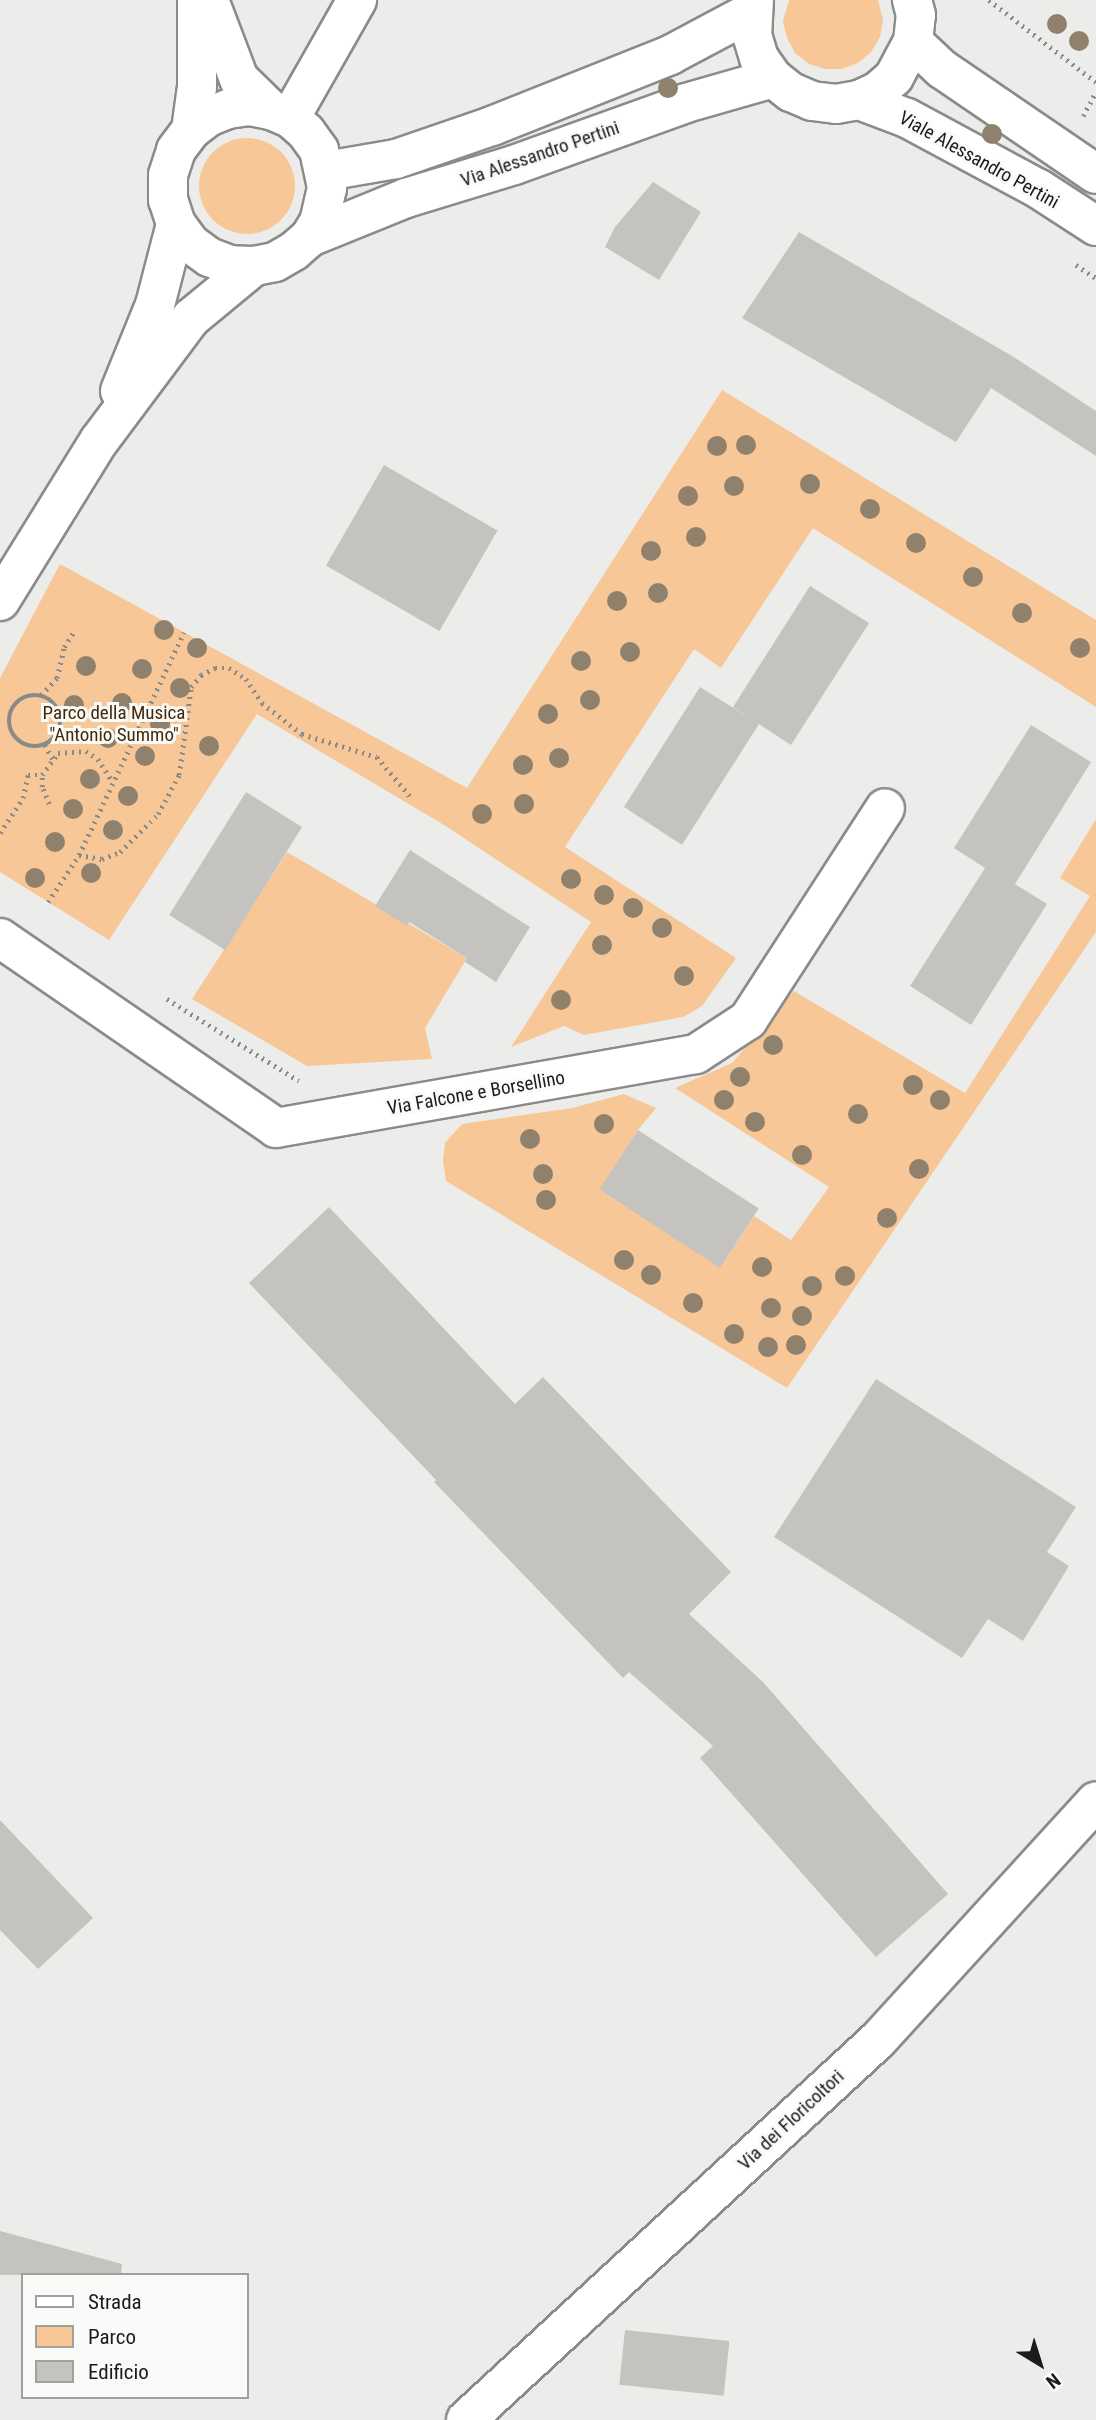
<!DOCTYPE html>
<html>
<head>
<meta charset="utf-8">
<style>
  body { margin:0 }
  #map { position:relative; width:1096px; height:2420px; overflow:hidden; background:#ecedea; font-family:"Roboto Condensed",sans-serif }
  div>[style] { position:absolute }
  .green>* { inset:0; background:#f8c797 }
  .round { border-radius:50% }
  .building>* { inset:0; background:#c4c3c0; transform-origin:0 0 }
  .path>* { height:4.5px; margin-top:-2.25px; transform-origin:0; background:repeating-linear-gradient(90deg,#8a8b88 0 2px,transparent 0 7px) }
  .path>.ring { margin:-2.25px; padding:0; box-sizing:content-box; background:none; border:4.5px solid #8a8b88; border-radius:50% }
  .roads { filter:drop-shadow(2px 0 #8b8c89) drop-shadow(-2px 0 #8b8c89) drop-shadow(0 2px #8b8c89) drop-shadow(0 -2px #8b8c89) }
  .minor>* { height:38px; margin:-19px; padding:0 19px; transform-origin:19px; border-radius:19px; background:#fff }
  .secondary>* { height:38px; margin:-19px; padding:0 19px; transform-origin:19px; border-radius:19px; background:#fff }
  .primary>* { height:38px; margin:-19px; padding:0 19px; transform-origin:19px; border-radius:19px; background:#fff }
  .trees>* { width:20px; height:20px; margin:-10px; border-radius:50%; background:#90816d }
  span { translate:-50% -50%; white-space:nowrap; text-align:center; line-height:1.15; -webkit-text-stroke:6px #f9fbf8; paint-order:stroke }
  .street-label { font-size:19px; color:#1a1b1a }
  .park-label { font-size:19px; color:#442807 }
  .legend { position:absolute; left:21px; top:2273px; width:228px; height:126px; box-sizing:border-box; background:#f9fbf8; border:2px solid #a0a19f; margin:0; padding:9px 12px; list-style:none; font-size:21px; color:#1a1b1a }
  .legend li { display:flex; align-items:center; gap:14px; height:35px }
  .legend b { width:35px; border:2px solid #a0a19f }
  .north { position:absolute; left:1005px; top:2329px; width:70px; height:70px; -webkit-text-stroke:5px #f9fbf8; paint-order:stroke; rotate:142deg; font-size:19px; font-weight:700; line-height:28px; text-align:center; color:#1a1b1a }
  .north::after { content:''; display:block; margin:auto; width:24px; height:32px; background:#1a1b1a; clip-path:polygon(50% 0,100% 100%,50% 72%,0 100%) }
</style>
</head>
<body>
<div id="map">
  <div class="green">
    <i style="clip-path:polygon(789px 0,878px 0,883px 20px,880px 37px,871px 52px,858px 63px,842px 69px,825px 69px,809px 64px,795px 53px,787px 38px,783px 21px)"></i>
    <i class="round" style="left:199px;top:138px;width:96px;height:96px"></i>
    <i style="clip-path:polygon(722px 390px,1096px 620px,1096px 707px,813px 528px,721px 668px,694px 649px,565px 847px,736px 958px,702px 1006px,683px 1017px,584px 1035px,564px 1026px,511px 1047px,591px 922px,444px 825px,257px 714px,109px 940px,0 872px,0 678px,60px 564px,467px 788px)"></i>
    <i style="clip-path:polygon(1096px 819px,1096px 932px,787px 1388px,446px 1181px,443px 1160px,445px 1143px,462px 1124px,572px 1108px,624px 1094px,656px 1108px,638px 1130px,600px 1190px,721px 1267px,754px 1216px,791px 1240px,829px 1187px,675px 1088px,732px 1063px,794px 991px,965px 1093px,1090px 896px,1060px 878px)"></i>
    <i style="clip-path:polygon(287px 852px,467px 958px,425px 1028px,432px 1059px,307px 1066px,192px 999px)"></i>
  </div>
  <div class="building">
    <i style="clip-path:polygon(653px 182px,701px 212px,659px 280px,605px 247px,615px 227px)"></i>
    <i style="clip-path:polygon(799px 232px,1012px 356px,1096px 411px,1096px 456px,991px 388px,956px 442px,742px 318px)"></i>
    <i style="left:384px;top:465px;width:131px;height:116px;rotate:30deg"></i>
    <i style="clip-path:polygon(810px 586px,869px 623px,791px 745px,759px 724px,682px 845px,624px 807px,700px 687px,751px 719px,733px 707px)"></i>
    <i style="clip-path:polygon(1031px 725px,1091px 762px,1015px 884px,1047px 904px,971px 1025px,910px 986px,985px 868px,954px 848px)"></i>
    <i style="left:246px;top:792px;width:66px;height:145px;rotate:32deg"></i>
    <i style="clip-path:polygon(410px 850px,530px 927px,496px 982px,465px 962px,467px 958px,409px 922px,407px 926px,375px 906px)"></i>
    <i style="left:638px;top:1130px;width:144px;height:71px;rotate:33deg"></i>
    <i style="clip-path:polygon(329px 1207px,515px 1404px,543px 1377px,731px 1572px,689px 1614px,763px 1682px,948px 1894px,876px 1957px,700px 1758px,713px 1746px,629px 1672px,623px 1678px,434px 1482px,436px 1480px,249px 1283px)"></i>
    <i style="clip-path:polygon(876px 1379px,1076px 1507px,1047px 1552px,1069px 1566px,1023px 1641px,988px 1619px,962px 1658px,774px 1537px)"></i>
    <i style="clip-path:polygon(0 1820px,93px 1918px,38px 1969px,0 1930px)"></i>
    <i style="clip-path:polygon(0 2231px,122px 2264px,121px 2275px,0 2275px)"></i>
    <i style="left:625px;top:2330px;width:105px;height:55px;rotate:6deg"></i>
  </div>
  <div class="path">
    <i style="left:989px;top:0;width:135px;rotate:37.5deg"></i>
    <i style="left:1083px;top:116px;width:27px;rotate:-62deg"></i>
    <i style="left:1076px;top:265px;width:24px;rotate:33deg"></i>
    <i class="ring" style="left:9px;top:695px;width:47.5px;height:47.5px"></i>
    <i style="left:41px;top:695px;width:23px;rotate:-47deg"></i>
    <i style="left:57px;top:678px;width:32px;rotate:-77deg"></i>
    <i style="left:64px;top:647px;width:17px;rotate:-57deg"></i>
    <i style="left:45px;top:745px;width:16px;rotate:60deg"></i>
    <i style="left:49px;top:804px;width:18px;rotate:-112deg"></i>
    <i style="left:42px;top:787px;width:12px;rotate:-90deg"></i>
    <i style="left:42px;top:775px;width:27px;rotate:-54deg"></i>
    <i style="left:58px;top:753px;width:28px;rotate:-4deg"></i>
    <i style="left:86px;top:751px;width:14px;rotate:34deg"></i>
    <i style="left:98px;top:759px;width:27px;rotate:57deg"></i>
    <i style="left:0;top:833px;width:42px;rotate:-56.7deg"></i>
    <i style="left:23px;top:798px;width:24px;rotate:-78deg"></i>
    <i style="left:28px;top:775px;width:14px"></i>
    <i style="left:79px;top:855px;width:23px;rotate:10deg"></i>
    <i style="left:102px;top:859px;width:19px;rotate:-21deg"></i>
    <i style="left:120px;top:852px;width:54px;rotate:-45deg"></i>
    <i style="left:158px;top:814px;width:44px;rotate:-61.7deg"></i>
    <i style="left:179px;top:775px;width:89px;rotate:-82.2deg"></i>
    <i style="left:191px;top:687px;width:16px;rotate:-50deg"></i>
    <i style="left:201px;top:675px;width:16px;rotate:-27deg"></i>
    <i style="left:215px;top:668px;width:14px"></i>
    <i style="left:229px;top:668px;width:20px;rotate:33deg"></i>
    <i style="left:246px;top:679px;width:29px;rotate:56deg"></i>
    <i style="left:262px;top:703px;width:51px;rotate:37.8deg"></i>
    <i style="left:302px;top:734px;width:78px;rotate:17deg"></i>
    <i style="left:377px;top:757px;width:51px;rotate:49.8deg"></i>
    <i style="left:48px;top:902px;width:56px;rotate:-56.6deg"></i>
    <i style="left:79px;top:855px;width:246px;rotate:-64.8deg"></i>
    <i style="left:167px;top:999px;width:155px;rotate:31.8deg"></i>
  </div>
  <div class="roads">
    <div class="minor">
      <i style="left:0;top:938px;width:335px;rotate:34.5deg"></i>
      <i style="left:276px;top:1128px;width:426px;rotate:-10deg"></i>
      <i style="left:696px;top:1054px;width:62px;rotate:-33.2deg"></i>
      <i style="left:748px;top:1020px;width:252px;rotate:-57.1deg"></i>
      <i style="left:466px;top:2420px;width:560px;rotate:-42.69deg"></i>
      <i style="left:878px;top:2040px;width:323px;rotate:-47.6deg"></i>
    </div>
    <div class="secondary">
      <i style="left:290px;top:118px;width:136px;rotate:-60.4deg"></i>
    </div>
    <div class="primary">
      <i style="left:209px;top:0;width:85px;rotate:69.2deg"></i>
      <i style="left:239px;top:79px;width:45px;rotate:44.1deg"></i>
      <i style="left:754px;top:0;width:35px;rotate:93deg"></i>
      <i style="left:752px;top:35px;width:24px;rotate:73deg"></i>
      <i style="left:759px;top:58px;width:24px;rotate:55deg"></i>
      <i style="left:773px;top:78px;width:23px;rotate:38deg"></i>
      <i style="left:791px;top:92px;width:23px;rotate:23deg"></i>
      <i style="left:812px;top:101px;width:24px;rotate:7deg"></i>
      <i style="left:836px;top:104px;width:23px;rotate:-10deg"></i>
      <i style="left:859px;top:100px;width:21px;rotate:-25deg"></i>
      <i style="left:878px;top:91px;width:21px;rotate:-41deg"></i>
      <i style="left:894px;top:77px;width:40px;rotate:-62deg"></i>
      <i style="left:913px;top:42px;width:27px;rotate:-84deg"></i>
      <i style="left:916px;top:15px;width:16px;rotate:-105deg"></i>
      <i style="left:913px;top:42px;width:40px;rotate:43deg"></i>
      <i style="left:942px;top:69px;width:186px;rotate:34.3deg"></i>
      <i style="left:859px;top:100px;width:51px;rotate:20.6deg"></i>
      <i style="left:907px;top:118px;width:150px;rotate:28.3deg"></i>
      <i style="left:1039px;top:189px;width:68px;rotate:33deg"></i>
      <i style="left:191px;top:130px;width:21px;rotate:-37deg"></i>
      <i style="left:208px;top:117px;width:22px;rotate:-22deg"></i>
      <i style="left:228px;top:109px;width:22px;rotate:-8deg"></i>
      <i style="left:250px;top:106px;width:21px;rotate:11deg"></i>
      <i style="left:271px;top:110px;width:21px;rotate:23deg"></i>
      <i style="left:290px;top:118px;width:21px;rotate:41deg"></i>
      <i style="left:306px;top:132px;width:22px;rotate:54deg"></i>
      <i style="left:319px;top:150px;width:39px;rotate:78deg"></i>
      <i style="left:327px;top:188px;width:35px;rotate:103deg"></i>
      <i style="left:319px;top:222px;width:17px;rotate:121deg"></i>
      <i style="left:310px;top:237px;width:21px;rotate:139deg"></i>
      <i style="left:294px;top:251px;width:22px;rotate:150deg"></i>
      <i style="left:275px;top:262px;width:21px;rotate:169deg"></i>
      <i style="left:254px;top:266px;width:24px;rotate:-178deg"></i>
      <i style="left:230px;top:265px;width:22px;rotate:-159deg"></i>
      <i style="left:209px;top:257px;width:24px;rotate:-144deg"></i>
      <i style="left:190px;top:243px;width:24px;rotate:-126deg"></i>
      <i style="left:176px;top:224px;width:25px;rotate:-108deg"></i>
      <i style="left:168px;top:200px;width:25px;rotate:-90deg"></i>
      <i style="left:168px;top:175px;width:26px;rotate:-72deg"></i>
      <i style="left:176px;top:150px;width:25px;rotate:-53deg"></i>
      <i style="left:191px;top:130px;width:43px;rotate:-82.1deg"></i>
      <i style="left:197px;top:87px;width:87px;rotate:-90deg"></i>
      <i style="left:326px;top:171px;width:71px;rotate:-9.7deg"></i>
      <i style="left:396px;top:159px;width:102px;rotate:-19deg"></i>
      <i style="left:492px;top:126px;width:192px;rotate:-21.7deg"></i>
      <i style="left:670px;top:55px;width:92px;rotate:-28deg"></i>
      <i style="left:310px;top:237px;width:104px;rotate:-22.1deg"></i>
      <i style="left:406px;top:198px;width:113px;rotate:-17deg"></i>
      <i style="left:514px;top:165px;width:183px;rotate:-19.8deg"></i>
      <i style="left:686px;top:103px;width:91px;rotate:-16deg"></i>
      <i style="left:120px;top:391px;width:93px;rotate:-67.9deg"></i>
      <i style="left:155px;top:305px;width:84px;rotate:-75.5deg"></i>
      <i style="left:0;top:601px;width:188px;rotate:-58.3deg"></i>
      <i style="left:99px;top:441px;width:154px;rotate:-53.2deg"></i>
      <i style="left:191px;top:318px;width:82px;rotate:-39.5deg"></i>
    </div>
  </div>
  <div class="trees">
    <i style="left:1057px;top:24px"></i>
    <i style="left:1079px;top:41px"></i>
    <i style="left:668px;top:88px"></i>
    <i style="left:992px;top:134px"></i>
    <i style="left:746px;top:445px"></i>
    <i style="left:717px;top:446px"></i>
    <i style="left:810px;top:484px"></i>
    <i style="left:734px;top:486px"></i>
    <i style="left:688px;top:496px"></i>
    <i style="left:870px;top:509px"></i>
    <i style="left:696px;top:537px"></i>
    <i style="left:916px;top:543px"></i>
    <i style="left:651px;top:551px"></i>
    <i style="left:973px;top:577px"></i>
    <i style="left:658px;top:593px"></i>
    <i style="left:617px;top:601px"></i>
    <i style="left:1022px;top:613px"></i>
    <i style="left:164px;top:630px"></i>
    <i style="left:197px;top:648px"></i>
    <i style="left:1080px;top:648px"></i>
    <i style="left:630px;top:652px"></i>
    <i style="left:581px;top:661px"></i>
    <i style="left:86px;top:666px"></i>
    <i style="left:142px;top:669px"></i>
    <i style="left:180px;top:688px"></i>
    <i style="left:590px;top:700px"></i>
    <i style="left:122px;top:703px"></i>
    <i style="left:74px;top:705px"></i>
    <i style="left:548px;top:714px"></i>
    <i style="left:160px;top:724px"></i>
    <i style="left:108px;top:738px"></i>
    <i style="left:209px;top:746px"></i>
    <i style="left:145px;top:756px"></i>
    <i style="left:559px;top:758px"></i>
    <i style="left:523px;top:765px"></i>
    <i style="left:90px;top:779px"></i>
    <i style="left:128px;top:796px"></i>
    <i style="left:524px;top:804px"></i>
    <i style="left:73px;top:809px"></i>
    <i style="left:482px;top:814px"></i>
    <i style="left:113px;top:830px"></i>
    <i style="left:55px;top:842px"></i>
    <i style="left:91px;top:873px"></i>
    <i style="left:35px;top:878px"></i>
    <i style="left:571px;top:879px"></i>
    <i style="left:604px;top:895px"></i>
    <i style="left:633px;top:908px"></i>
    <i style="left:662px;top:928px"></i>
    <i style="left:602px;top:945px"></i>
    <i style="left:684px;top:976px"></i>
    <i style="left:561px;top:1000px"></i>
    <i style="left:773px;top:1045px"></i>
    <i style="left:740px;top:1077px"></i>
    <i style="left:913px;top:1085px"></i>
    <i style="left:724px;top:1100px"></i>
    <i style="left:940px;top:1100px"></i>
    <i style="left:858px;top:1114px"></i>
    <i style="left:755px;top:1122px"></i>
    <i style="left:604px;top:1124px"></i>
    <i style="left:530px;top:1139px"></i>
    <i style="left:802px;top:1155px"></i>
    <i style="left:919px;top:1169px"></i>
    <i style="left:543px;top:1174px"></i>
    <i style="left:546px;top:1200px"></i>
    <i style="left:887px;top:1218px"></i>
    <i style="left:624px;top:1260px"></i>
    <i style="left:762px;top:1267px"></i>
    <i style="left:651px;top:1275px"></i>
    <i style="left:845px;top:1276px"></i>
    <i style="left:812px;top:1286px"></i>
    <i style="left:693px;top:1303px"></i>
    <i style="left:771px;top:1308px"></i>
    <i style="left:802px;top:1316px"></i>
    <i style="left:734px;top:1334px"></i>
    <i style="left:796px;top:1345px"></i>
    <i style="left:768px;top:1347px"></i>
  </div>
  <div class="street-label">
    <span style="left:540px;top:154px;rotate:-19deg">Via Alessandro Pertini</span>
    <span style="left:979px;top:160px;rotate:29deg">Viale Alessandro Pertini</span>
    <span style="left:476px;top:1093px;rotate:-10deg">Via Falcone e Borsellino</span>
    <span style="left:791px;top:2120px;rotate:-43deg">Via dei Floricoltori</span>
  </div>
  <div class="park-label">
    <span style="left:114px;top:724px">Parco della Musica<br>"Antonio Summo"</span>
  </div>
  <ul class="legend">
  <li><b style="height:9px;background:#fff"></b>Strada</li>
  <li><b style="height:19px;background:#f8c797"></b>Parco</li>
  <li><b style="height:19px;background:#c4c3c0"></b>Edificio</li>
  </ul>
  <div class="north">N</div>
</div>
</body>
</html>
